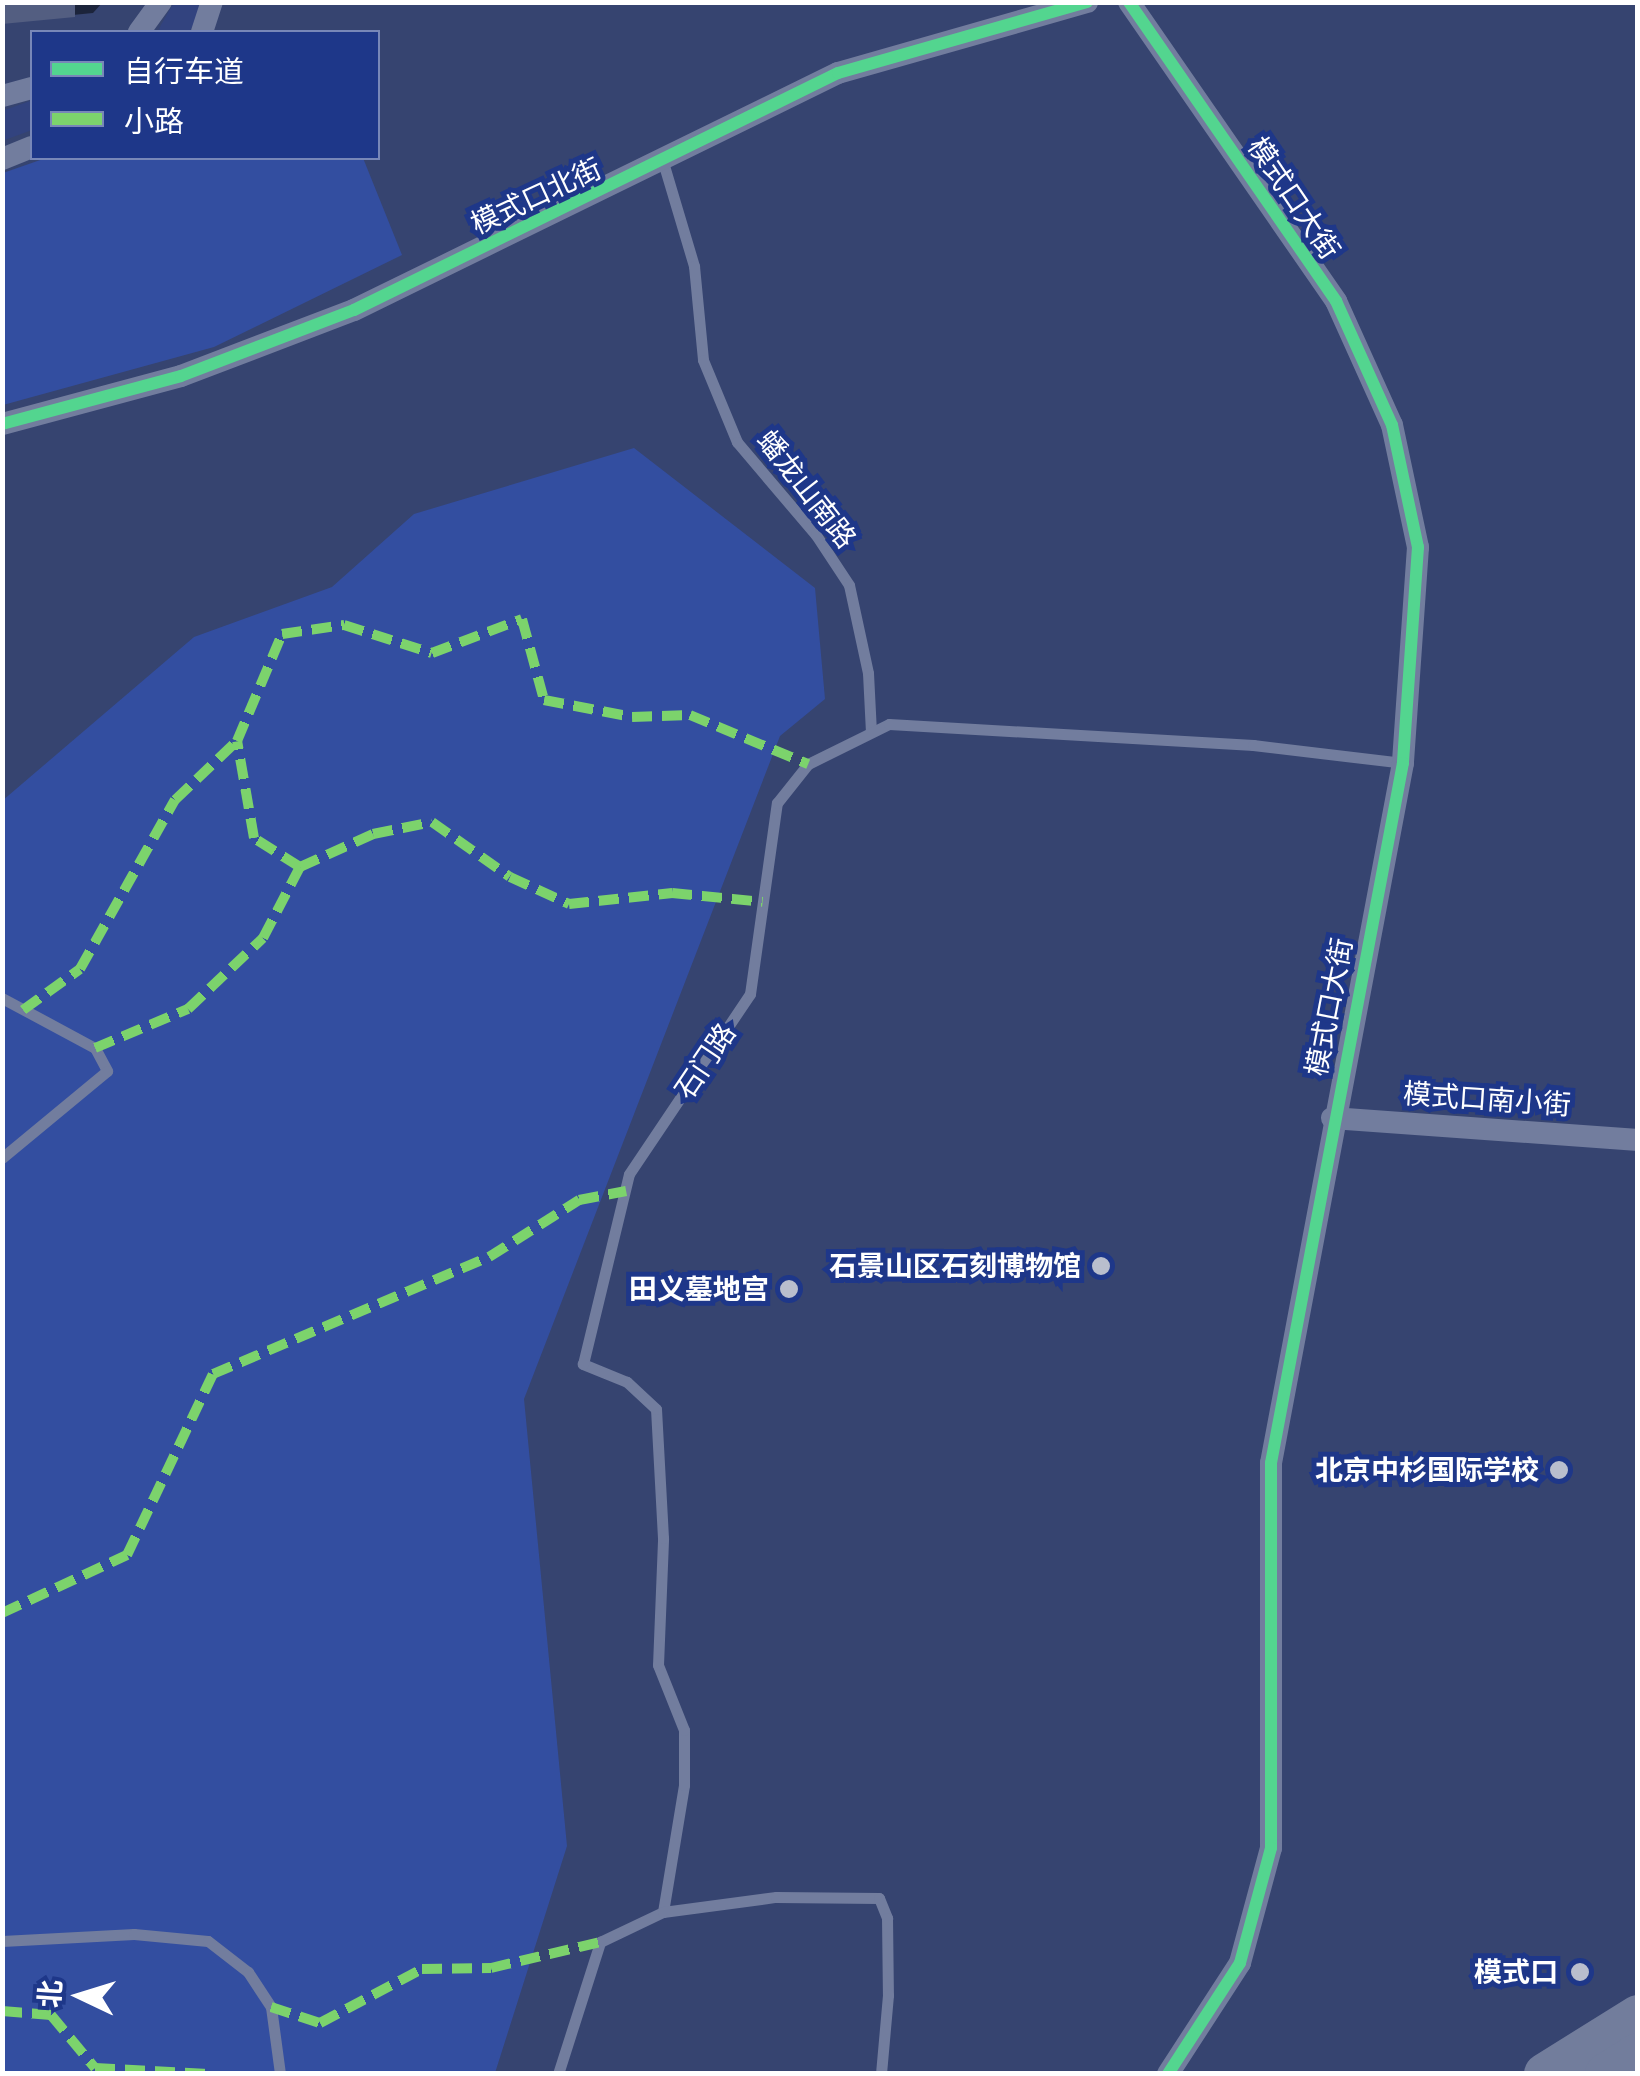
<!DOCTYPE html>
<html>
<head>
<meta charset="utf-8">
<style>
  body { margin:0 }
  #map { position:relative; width:1640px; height:2076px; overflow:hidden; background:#364470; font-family:Cabin,"Noto Sans SC",sans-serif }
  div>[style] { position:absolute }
  .green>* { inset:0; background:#334ea0 }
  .shadow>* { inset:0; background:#0007 }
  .canal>* { height:28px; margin:-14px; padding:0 14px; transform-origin:14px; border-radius:14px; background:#32437f }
  .building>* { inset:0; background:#535e81 }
  .lane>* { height:11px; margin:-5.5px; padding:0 5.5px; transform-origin:5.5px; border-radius:5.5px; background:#727d9e }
  .street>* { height:22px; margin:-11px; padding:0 11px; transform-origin:11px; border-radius:11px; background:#727d9e }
  .highway>* { height:42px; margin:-21px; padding:0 21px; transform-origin:21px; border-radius:21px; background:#727d9c }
  .quiet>* { height:10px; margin-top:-5px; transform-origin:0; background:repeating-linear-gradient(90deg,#7cd36c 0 20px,transparent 0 30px) }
  .cycleway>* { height:12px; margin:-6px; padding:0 6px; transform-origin:6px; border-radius:6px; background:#53d58f }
  .dots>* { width:28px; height:28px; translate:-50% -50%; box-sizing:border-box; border:5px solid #1e3789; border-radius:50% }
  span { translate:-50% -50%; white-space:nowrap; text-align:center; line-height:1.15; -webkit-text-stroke:10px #1e3789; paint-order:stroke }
  .street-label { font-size:28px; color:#fff }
  .poi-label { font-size:28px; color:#fff; font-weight:700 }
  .right { translate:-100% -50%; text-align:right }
  .frame { position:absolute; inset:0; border:5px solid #fff; pointer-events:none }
  .legend { position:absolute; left:30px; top:30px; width:350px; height:130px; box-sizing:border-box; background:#1e3789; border:2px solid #7887b8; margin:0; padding:12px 18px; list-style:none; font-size:30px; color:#fff }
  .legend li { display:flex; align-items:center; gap:20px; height:50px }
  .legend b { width:50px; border:2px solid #7887b8 }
  .north { position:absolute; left:30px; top:1946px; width:100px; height:100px; -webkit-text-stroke:8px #1e3789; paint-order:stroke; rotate:274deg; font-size:28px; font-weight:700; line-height:40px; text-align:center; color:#fff }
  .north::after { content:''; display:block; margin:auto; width:35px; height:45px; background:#fff; clip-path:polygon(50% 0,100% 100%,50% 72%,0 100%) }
</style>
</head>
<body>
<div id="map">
  <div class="green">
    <i style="clip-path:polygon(46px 158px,363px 158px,402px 255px,214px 347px,3px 405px,3px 173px)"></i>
    <i style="clip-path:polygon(634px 448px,815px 588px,825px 699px,780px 736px,524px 1399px,567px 1846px,495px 2073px,3px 2073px,2px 801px,194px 637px,332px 587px,414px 514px)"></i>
  </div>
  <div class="shadow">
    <i style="clip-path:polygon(2px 2px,103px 2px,93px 13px,2px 22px)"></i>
  </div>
  <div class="canal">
    <i style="left:173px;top:32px;width:34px;rotate:-60deg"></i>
    <i style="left:2px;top:126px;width:32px;rotate:-20deg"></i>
  </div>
  <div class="building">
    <i style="clip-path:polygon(2px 2px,75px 2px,75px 17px,2px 24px)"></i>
  </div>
  <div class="lane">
    <i style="left:663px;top:162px;width:109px;rotate:73.4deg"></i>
    <i style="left:694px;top:266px;width:94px;rotate:84.5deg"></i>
    <i style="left:703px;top:360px;width:89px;rotate:67.5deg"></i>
    <i style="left:737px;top:442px;width:122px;rotate:49.7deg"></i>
    <i style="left:816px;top:535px;width:60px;rotate:56.6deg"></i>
    <i style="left:849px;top:585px;width:90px;rotate:77.8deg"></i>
    <i style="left:868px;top:673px;width:59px;rotate:87.1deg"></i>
    <i style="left:2px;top:998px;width:106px;rotate:28.3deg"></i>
    <i style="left:95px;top:1048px;width:26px;rotate:62deg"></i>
    <i style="left:107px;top:1071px;width:136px;rotate:140.4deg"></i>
    <i style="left:663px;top:1912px;width:129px;rotate:-80.6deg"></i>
    <i style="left:684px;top:1785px;width:55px;rotate:-90deg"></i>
    <i style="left:684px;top:1730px;width:70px;rotate:-111.8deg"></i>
    <i style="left:658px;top:1665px;width:127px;rotate:-87.7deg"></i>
    <i style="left:663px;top:1538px;width:129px;rotate:-93.1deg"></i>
    <i style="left:656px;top:1409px;width:40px;rotate:-137deg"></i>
    <i style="left:627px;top:1382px;width:48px;rotate:-157.8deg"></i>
    <i style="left:583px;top:1364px;width:195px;rotate:-76.4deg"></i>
    <i style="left:629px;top:1174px;width:217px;rotate:-56.1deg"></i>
    <i style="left:750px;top:994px;width:193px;rotate:-82deg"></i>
    <i style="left:777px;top:803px;width:50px;rotate:-51.5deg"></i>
    <i style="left:808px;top:764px;width:90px;rotate:-26.3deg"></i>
    <i style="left:889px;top:724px;width:365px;rotate:3.3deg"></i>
    <i style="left:1253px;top:745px;width:151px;rotate:6.8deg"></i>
    <i style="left:2px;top:1941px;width:132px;rotate:-3deg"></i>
    <i style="left:134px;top:1934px;width:74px;rotate:5.4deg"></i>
    <i style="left:208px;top:1941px;width:51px;rotate:37.8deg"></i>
    <i style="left:248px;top:1972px;width:42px;rotate:56.7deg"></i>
    <i style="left:271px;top:2007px;width:68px;rotate:82.3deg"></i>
    <i style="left:558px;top:2074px;width:139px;rotate:-72.3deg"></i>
    <i style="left:600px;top:1942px;width:70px;rotate:-25.5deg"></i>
    <i style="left:663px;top:1912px;width:114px;rotate:-7.6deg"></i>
    <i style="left:776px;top:1897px;width:103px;rotate:0.6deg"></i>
    <i style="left:879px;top:1898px;width:22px;rotate:68deg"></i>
    <i style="left:887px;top:1918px;width:77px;rotate:89.3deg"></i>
    <i style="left:888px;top:1995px;width:79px;rotate:95.1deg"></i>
  </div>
  <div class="street">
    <i style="left:1129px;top:2px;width:364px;rotate:55.3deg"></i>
    <i style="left:1336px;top:301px;width:136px;rotate:65.7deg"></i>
    <i style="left:1392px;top:425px;width:125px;rotate:78deg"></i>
    <i style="left:1418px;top:547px;width:217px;rotate:94deg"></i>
    <i style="left:1403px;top:763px;width:712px;rotate:100.68deg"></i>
    <i style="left:1271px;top:1463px;width:385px;rotate:90deg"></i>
    <i style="left:1271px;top:1848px;width:119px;rotate:105.1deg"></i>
    <i style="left:1240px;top:1963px;width:132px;rotate:123deg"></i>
    <i style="left:139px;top:32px;width:37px;rotate:-54deg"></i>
    <i style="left:202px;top:32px;width:32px;rotate:-72deg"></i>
    <i style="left:2px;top:96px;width:31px;rotate:-15deg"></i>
    <i style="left:2px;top:159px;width:32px;rotate:-22deg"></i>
    <i style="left:2px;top:424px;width:185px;rotate:-15deg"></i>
    <i style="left:181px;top:376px;width:185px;rotate:-20.9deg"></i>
    <i style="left:354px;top:310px;width:539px;rotate:-26.09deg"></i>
    <i style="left:838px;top:73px;width:259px;rotate:-15.9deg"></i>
    <i style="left:1332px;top:1118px;width:307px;rotate:4.1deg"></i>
  </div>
  <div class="highway">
    <i style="left:1545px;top:2074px;width:110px;rotate:-31.9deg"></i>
    <i style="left:1606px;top:2074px;width:38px;rotate:-32deg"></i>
  </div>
  <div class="quiet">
    <i style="left:300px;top:867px;width:54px;rotate:-147.8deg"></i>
    <i style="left:254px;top:838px;width:98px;rotate:-99.9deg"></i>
    <i style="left:237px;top:741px;width:116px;rotate:-67.2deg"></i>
    <i style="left:282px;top:634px;width:63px;rotate:-8.3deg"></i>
    <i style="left:344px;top:625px;width:92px;rotate:17.7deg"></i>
    <i style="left:432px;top:653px;width:96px;rotate:-20.7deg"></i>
    <i style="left:522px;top:619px;width:84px;rotate:74.8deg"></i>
    <i style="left:544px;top:700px;width:90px;rotate:10.9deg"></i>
    <i style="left:632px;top:717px;width:58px;rotate:-2deg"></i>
    <i style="left:690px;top:715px;width:128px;rotate:22.6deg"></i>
    <i style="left:23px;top:1010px;width:70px;rotate:-35.7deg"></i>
    <i style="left:80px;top:969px;width:194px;rotate:-60.7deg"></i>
    <i style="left:175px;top:800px;width:86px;rotate:-43.6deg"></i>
    <i style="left:95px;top:1048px;width:101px;rotate:-22.8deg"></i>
    <i style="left:188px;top:1009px;width:103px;rotate:-43.4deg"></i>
    <i style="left:263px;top:938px;width:80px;rotate:-62.5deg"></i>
    <i style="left:300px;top:867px;width:80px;rotate:-24.3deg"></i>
    <i style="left:373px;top:834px;width:60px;rotate:-11.5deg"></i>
    <i style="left:432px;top:822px;width:95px;rotate:35.2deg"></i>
    <i style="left:510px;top:877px;width:65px;rotate:24.6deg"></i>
    <i style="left:569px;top:904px;width:104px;rotate:-6.1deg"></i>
    <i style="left:672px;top:893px;width:91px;rotate:5.6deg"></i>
    <i style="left:2px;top:1613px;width:138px;rotate:-24.9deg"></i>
    <i style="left:127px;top:1555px;width:200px;rotate:-64.6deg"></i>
    <i style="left:213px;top:1374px;width:300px;rotate:-23deg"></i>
    <i style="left:489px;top:1257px;width:107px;rotate:-32.3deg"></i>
    <i style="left:579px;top:1200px;width:48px;rotate:-10.8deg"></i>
    <i style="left:271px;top:2007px;width:52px;rotate:18.1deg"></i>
    <i style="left:320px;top:2023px;width:115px;rotate:-27.9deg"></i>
    <i style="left:422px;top:1969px;width:69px;rotate:-0.8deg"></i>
    <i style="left:491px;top:1968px;width:112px;rotate:-13.4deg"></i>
    <i style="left:2px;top:2011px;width:49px;rotate:4.7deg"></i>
    <i style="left:51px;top:2015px;width:69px;rotate:50.3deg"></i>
    <i style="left:95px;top:2068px;width:113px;rotate:3deg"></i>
  </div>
  <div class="cycleway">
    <i style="left:1129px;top:2px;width:364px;rotate:55.3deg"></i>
    <i style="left:1336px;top:301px;width:136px;rotate:65.7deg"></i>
    <i style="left:1392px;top:425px;width:125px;rotate:78deg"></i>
    <i style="left:1418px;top:547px;width:217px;rotate:94deg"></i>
    <i style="left:1403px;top:763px;width:712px;rotate:100.68deg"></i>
    <i style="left:1271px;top:1463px;width:385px;rotate:90deg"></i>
    <i style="left:1271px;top:1848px;width:119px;rotate:105.1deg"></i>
    <i style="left:1240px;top:1963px;width:132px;rotate:123deg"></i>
    <i style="left:2px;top:424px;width:185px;rotate:-15deg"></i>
    <i style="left:181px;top:376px;width:185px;rotate:-20.9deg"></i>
    <i style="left:354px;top:310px;width:539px;rotate:-26.09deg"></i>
    <i style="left:838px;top:73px;width:259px;rotate:-15.9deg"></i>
  </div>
  <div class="dots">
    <i style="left:1101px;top:1266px;background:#b9becd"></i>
    <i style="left:789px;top:1289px;background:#b9becd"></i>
    <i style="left:1559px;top:1470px;background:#b9becd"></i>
    <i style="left:1580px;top:1972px;background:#b9becd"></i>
  </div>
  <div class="street-label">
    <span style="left:536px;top:196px;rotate:-25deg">模式口北街</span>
    <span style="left:1294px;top:198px;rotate:56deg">模式口大街</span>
    <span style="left:807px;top:489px;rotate:52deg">蟠龙山南路</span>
    <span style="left:1329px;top:1007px;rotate:-79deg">模式口大街</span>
    <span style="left:705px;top:1061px;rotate:-56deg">石门路</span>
    <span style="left:1487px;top:1099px;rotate:4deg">模式口南小街</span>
  </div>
  <div class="poi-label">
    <span class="right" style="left:1081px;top:1266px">石景山区石刻博物馆</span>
    <span class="right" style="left:769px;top:1289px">田义墓地宫</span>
    <span class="right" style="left:1539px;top:1470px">北京中杉国际学校</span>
    <span class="right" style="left:1558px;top:1972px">模式口</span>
  </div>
  <div class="frame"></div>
  <ul class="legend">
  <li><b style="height:12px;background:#53d58f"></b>自行车道</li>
  <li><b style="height:12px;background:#7cd36c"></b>小路</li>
  </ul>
  <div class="north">北</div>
</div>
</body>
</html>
